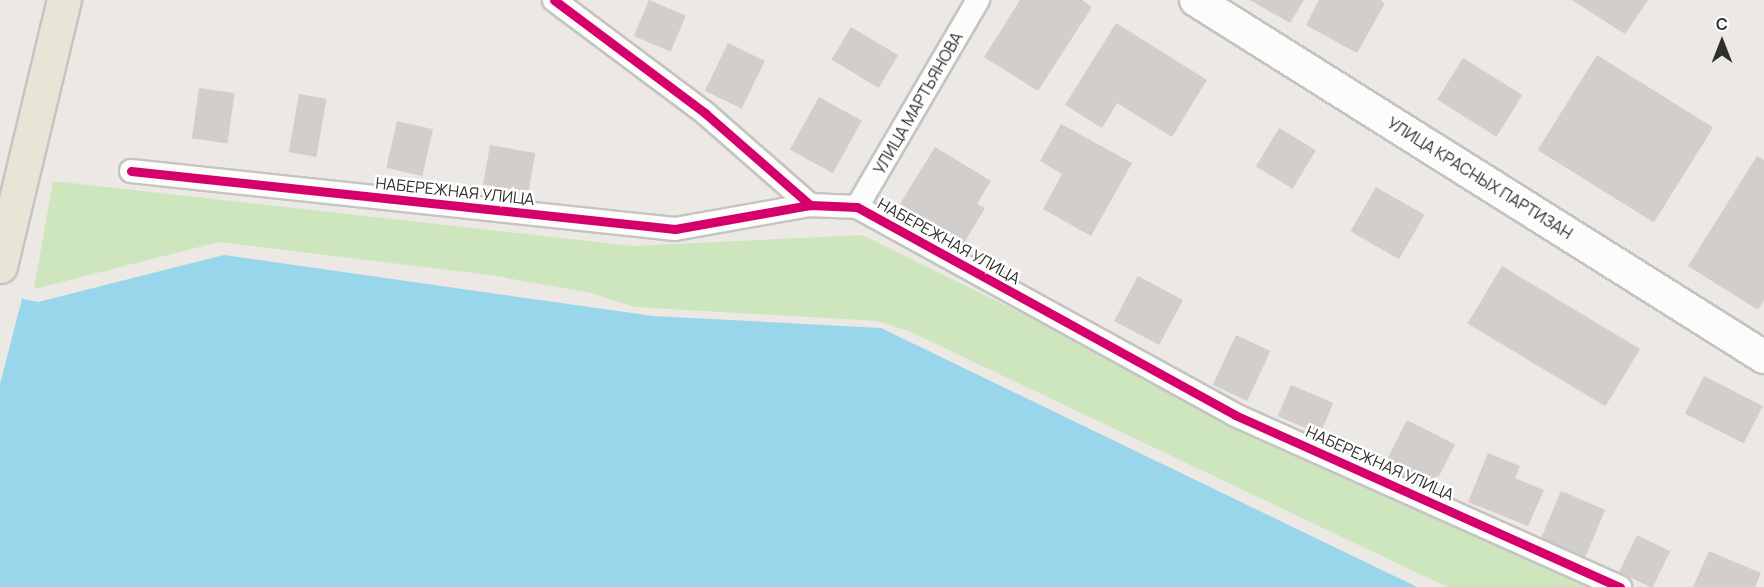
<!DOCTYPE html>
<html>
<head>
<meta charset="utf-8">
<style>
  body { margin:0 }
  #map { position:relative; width:1764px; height:587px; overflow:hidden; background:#ece8e4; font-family:Manrope,sans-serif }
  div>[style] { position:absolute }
  .green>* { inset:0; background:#cee6be }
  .water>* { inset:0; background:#99d6ec }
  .pier>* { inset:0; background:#ece8e4 }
  .building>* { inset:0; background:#d1cecb; transform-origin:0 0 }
  .roads { filter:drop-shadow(2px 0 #c5c4c5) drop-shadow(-2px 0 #c5c4c5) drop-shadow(0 2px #c5c4c5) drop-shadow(0 -2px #c5c4c5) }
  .street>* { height:22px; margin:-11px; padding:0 11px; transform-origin:11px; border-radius:11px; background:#fcfcfb }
  .secondary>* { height:32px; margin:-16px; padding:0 16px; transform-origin:16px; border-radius:16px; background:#fcfcfb }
  .primary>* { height:33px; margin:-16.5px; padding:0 16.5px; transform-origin:16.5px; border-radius:16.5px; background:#e8e4d6 }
  .cycleway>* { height:9px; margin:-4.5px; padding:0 4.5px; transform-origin:4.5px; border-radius:4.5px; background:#d6006c }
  span { translate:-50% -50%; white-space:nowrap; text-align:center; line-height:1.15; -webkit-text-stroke:5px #fff; paint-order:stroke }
  .street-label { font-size:16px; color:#2e2e2e }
  .north { position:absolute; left:1692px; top:12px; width:60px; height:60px; -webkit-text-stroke:4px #fff; paint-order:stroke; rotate:0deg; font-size:16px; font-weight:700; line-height:24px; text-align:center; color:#2e2e2e }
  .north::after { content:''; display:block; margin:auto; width:21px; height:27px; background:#2e2e2e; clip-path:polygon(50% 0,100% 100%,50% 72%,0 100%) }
</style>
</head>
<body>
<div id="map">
  <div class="green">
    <i style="clip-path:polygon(53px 181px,633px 246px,862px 235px,1415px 506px,1598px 587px,1447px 587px,911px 332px,877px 321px,635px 307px,591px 293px,490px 275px,219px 242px,34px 289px)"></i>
  </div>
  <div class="water">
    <i style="clip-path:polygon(224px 255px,653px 316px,881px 328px,1417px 587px,0 587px,0 294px,38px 302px)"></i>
  </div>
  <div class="pier">
    <i style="clip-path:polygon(0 291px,23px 295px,0 384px)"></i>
  </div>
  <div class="building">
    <i style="left:649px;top:0;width:40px;height:39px;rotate:23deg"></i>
    <i style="clip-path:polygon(1020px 0,1082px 0,1092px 7px,1038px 91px,984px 57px)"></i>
    <i style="clip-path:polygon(1250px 0,1304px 0,1290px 23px)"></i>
    <i style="clip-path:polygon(1319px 0,1380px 0,1385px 3px,1357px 53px,1306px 25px)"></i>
    <i style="clip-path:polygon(1572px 0,1648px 0,1625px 34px)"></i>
    <i style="clip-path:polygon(1116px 23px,1207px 80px,1172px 137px,1117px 103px,1102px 128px,1065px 105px)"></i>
    <i style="left:851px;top:27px;width:55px;height:38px;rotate:31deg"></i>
    <i style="left:728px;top:43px;width:41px;height:53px;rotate:26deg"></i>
    <i style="left:1597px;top:55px;width:137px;height:112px;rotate:32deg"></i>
    <i style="left:1463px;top:58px;width:70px;height:49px;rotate:32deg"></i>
    <i style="left:199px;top:88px;width:36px;height:51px;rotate:8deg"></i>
    <i style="left:299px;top:94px;width:28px;height:59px;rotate:10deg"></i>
    <i style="left:819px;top:97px;width:49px;height:60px;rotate:29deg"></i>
    <i style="left:397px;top:121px;width:37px;height:48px;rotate:13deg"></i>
    <i style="clip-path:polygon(1061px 124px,1132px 163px,1091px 236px,1043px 209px,1062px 174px,1040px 161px)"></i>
    <i style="left:1279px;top:128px;width:43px;height:45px;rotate:31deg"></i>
    <i style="left:490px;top:145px;width:46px;height:40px;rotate:10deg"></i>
    <i style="clip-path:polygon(935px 147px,991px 181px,977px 204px,985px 208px,964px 243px,900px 204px)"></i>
    <i style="clip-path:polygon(1757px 156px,1764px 160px,1764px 300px,1758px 310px,1688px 266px)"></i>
    <i style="left:1376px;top:187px;width:56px;height:51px;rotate:30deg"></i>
    <i style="left:1502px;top:266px;width:161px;height:67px;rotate:31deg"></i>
    <i style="left:1138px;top:276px;width:51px;height:51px;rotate:28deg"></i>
    <i style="left:1236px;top:335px;width:38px;height:55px;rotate:25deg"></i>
    <i style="left:1704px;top:376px;width:66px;height:42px;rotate:27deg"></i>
    <i style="left:1291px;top:385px;width:46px;height:34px;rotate:23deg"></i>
    <i style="left:1407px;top:420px;width:54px;height:53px;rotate:27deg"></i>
    <i style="clip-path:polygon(1488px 453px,1520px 466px,1515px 478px,1544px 490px,1528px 526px,1468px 502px)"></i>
    <i style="left:1561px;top:491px;width:48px;height:51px;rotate:23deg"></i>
    <i style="left:1637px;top:535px;width:37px;height:41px;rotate:26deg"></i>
    <i style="clip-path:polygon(1709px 551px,1761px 573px,1755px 587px,1693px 587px)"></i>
  </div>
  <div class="roads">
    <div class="street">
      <i style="left:554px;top:0;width:189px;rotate:36.8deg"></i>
      <i style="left:705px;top:113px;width:140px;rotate:41.2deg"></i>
      <i style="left:131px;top:171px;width:547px;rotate:6.09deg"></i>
      <i style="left:675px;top:229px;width:137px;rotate:-10.1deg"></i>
      <i style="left:810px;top:205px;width:47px;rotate:2.4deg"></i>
      <i style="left:857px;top:207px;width:431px;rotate:28.8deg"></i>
      <i style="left:1235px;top:415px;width:422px;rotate:24.1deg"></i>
      <i style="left:857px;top:207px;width:240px;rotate:-59.7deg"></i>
    </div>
    <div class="secondary">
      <i style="left:1196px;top:0;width:671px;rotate:32.15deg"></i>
    </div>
    <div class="primary">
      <i style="left:0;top:266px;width:274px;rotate:-76.5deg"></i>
    </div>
  </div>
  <div class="cycleway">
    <i style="left:554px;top:0;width:189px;rotate:36.8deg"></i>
    <i style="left:705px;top:113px;width:140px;rotate:41.2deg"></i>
    <i style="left:131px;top:171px;width:547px;rotate:6.09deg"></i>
    <i style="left:675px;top:229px;width:137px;rotate:-10.1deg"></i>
    <i style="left:810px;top:205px;width:47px;rotate:2.4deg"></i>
    <i style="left:857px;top:207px;width:431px;rotate:28.8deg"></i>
    <i style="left:1235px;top:415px;width:422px;rotate:24.1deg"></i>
  </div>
  <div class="street-label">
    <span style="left:918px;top:103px;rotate:-60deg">УЛИЦА МАРТЬЯНОВА</span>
    <span style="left:1480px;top:178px;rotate:32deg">УЛИЦА КРАСНЫХ ПАРТИЗАН</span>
    <span style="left:455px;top:191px;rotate:6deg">НАБЕРЕЖНАЯ УЛИЦА</span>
    <span style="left:949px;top:241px;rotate:29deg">НАБЕРЕЖНАЯ УЛИЦА</span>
    <span style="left:1380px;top:463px;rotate:24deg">НАБЕРЕЖНАЯ УЛИЦА</span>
  </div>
  <div class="north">С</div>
</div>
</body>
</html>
